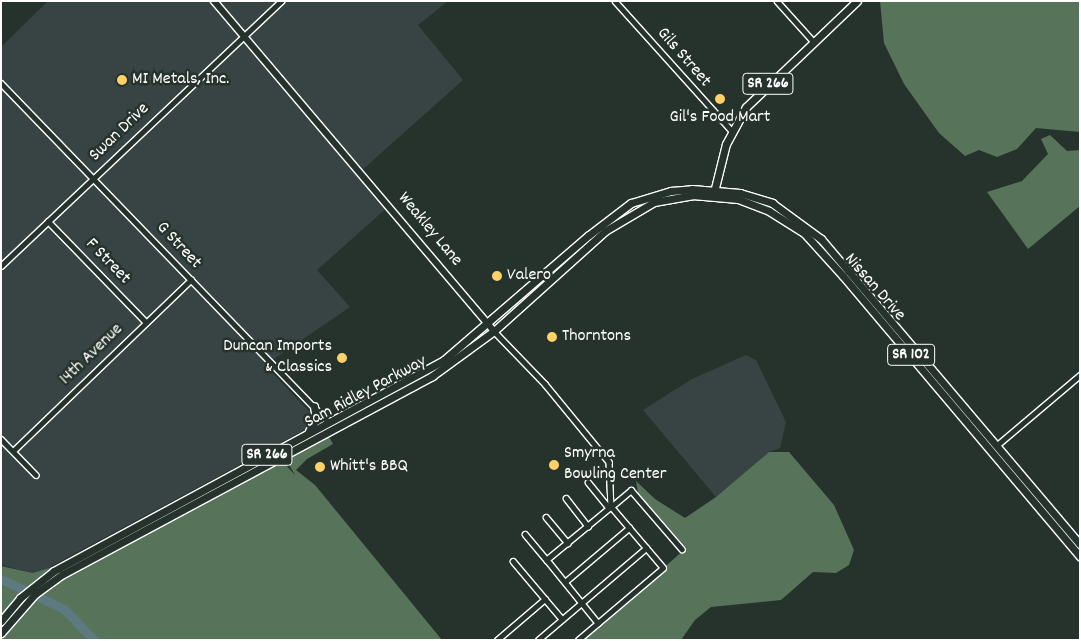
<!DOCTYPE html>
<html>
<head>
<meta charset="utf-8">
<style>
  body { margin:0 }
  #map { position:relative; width:1081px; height:641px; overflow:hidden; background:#26332d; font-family:Dekko,sans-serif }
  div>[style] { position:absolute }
  .built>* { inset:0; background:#374443 }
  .green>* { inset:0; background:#577359 }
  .river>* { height:9px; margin:-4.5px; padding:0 4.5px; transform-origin:4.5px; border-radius:4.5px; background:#5e7a81 }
  .roads { filter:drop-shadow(1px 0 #fff) drop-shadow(-1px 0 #fff) drop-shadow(0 1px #fff) drop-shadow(0 -1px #fff) }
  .minor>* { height:4.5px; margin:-2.25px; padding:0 2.25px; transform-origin:2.25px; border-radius:2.25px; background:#26332d }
  .secondary>* { height:6px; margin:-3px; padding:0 3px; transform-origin:3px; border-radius:3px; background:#26332d }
  .primary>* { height:7px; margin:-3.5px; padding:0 3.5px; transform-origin:3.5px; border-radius:3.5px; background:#26332d }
  .dots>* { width:14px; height:14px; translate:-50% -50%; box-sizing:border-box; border:2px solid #26332d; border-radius:50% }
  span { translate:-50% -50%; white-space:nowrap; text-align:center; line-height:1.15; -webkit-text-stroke:5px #26332d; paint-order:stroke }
  .shield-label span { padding:1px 4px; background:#26332d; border:1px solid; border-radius:4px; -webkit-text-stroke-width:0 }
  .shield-label { font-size:16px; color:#fff; font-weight:700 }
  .street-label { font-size:18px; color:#fff }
  .poi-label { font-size:18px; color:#fff }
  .left { translate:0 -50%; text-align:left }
  .right { translate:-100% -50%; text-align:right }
  .frame { position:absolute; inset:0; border:2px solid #fff; pointer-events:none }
</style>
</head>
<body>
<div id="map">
  <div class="built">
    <i style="clip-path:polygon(48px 1px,448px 1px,418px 25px,463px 80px,361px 171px,390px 205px,317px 270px,350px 307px,265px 365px,319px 422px,37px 574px,1px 565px,1px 47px)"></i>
    <i style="clip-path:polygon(746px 355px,756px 360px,786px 422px,780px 448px,769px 452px,716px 497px,643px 410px,692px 379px)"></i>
  </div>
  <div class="green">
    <i style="clip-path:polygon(880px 1px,1080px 1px,1080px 132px,1036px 128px,1017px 149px,997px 157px,979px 150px,965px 156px,939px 133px,904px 84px,884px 43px)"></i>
    <i style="clip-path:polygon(1050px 135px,1067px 151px,1080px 150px,1080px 206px,1028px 249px,987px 192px,1022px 181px,1048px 154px,1041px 139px)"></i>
    <i style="clip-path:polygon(328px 435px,333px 444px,307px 459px,296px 470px,315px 485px,442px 640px,1px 640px,1px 566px,33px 573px,85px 557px,86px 564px,280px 459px,295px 475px,285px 458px)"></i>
    <i style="clip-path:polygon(769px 452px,789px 452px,834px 505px,854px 550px,849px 565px,836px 573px,813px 572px,781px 600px,711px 607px,695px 620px,681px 640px,583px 640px,686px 548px,638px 493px,636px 481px,655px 499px,685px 518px,716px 497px)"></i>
  </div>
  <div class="river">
    <i style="left:1px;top:579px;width:70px;rotate:25.5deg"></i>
    <i style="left:64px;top:609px;width:43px;rotate:45.9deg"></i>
  </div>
  <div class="roads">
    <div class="minor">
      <i style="left:615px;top:1px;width:175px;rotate:48deg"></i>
      <i style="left:777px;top:1px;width:54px;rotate:48deg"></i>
      <i style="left:1px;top:83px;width:472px;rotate:46deg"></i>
      <i style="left:48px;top:221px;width:141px;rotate:45.9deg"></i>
      <i style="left:1px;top:266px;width:386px;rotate:-43.4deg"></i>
      <i style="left:494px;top:331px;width:74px;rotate:46.1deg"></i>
      <i style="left:545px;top:384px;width:101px;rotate:50.6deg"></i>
      <i style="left:609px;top:462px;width:45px;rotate:87.5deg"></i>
      <i style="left:611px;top:507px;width:83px;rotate:140.4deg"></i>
      <i style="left:547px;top:560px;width:81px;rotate:51deg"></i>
      <i style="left:1px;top:439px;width:50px;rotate:45.8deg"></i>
      <i style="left:996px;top:446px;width:110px;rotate:-40.2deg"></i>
      <i style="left:13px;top:451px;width:247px;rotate:-43.9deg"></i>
      <i style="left:588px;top:482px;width:33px;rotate:51deg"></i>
      <i style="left:566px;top:498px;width:36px;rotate:52deg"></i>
      <i style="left:546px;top:517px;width:34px;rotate:50deg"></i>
      <i style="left:525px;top:534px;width:34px;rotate:50deg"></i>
      <i style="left:513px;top:561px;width:76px;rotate:49.8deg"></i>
      <i style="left:565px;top:582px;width:84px;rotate:-40.2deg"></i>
      <i style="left:497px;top:640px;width:63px;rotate:-40.5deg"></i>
      <i style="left:538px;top:640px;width:142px;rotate:-40.4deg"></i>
      <i style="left:578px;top:640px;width:111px;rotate:-40.3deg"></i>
      <i style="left:663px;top:568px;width:80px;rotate:-130.4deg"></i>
      <i style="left:611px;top:507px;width:26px;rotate:-40deg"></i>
      <i style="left:631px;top:490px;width:78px;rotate:49.2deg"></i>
    </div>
    <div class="secondary">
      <i style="left:214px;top:1px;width:433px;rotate:49.7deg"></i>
    </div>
    <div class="primary">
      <i style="left:714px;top:192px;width:49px;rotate:-76deg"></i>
      <i style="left:726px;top:144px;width:42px;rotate:-61.6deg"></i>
      <i style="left:746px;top:107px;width:153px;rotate:-43.7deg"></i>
      <i style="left:309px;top:431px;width:14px;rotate:-60deg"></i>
      <i style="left:316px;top:419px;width:13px;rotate:-99deg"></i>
      <i style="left:1px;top:621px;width:30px;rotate:-50deg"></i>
      <i style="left:20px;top:598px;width:43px;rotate:-38.5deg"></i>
      <i style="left:54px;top:571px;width:443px;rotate:-28.4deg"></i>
      <i style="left:444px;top:360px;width:191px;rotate:-40.8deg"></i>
      <i style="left:589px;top:235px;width:53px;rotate:-37.3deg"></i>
      <i style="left:631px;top:203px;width:42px;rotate:-16.7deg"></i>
      <i style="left:671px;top:191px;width:21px;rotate:-5deg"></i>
      <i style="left:692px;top:189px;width:48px;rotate:4.8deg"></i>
      <i style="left:740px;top:193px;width:34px;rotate:17deg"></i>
      <i style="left:772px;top:203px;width:61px;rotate:36.3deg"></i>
      <i style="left:821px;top:239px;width:400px;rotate:49.7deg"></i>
      <i style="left:1px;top:633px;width:52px;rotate:-48.9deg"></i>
      <i style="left:35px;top:594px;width:34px;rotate:-36deg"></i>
      <i style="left:63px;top:574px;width:419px;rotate:-28.2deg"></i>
      <i style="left:432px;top:376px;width:77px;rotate:-36deg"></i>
      <i style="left:494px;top:331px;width:149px;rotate:-42deg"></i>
      <i style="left:605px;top:231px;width:57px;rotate:-30.6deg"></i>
      <i style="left:654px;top:202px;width:39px;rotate:-10deg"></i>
      <i style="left:692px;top:195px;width:46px;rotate:5deg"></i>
      <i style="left:738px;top:199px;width:33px;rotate:21deg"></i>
      <i style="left:769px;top:211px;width:41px;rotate:32.2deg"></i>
      <i style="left:804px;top:233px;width:58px;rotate:47.8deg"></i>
      <i style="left:843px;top:276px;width:367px;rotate:49.8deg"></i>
    </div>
  </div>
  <div class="dots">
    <i style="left:122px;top:80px;background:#ffd166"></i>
    <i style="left:720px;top:99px;background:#ffd166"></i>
    <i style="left:497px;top:276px;background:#ffd166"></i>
    <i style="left:552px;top:337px;background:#ffd166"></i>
    <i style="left:342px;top:358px;background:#ffd166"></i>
    <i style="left:554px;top:465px;background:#ffd166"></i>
    <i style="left:320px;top:467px;background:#ffd166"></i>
  </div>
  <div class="shield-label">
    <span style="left:768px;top:84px">SR 266</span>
    <span style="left:911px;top:355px">SR 102</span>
    <span style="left:267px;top:455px">SR 266</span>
  </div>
  <div class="street-label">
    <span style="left:683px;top:58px;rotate:49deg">Gils Street</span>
    <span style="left:120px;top:133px;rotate:-44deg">Swan Drive</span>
    <span style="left:429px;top:230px;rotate:50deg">Weakley Lane</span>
    <span style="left:178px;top:246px;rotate:47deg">G Street</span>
    <span style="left:107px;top:262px;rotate:46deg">F Street</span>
    <span style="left:874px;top:288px;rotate:49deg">Nissan Drive</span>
    <span style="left:92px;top:355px;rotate:-44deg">14th Avenue</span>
    <span style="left:366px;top:393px;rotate:-28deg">Sam Ridley Parkway</span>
  </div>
  <div class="poi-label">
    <span class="left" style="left:132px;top:80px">MI Metals, Inc.</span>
    <span style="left:720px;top:118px">Gil's Food Mart</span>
    <span class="left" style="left:507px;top:276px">Valero</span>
    <span class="left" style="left:562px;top:337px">Thorntons</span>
    <span class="right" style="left:332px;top:358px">Duncan Imports<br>&amp; Classics</span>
    <span class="left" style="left:564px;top:465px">Smyrna<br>Bowling Center</span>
    <span class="left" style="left:330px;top:467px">Whitt's BBQ</span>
  </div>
  <div class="frame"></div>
</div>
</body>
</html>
